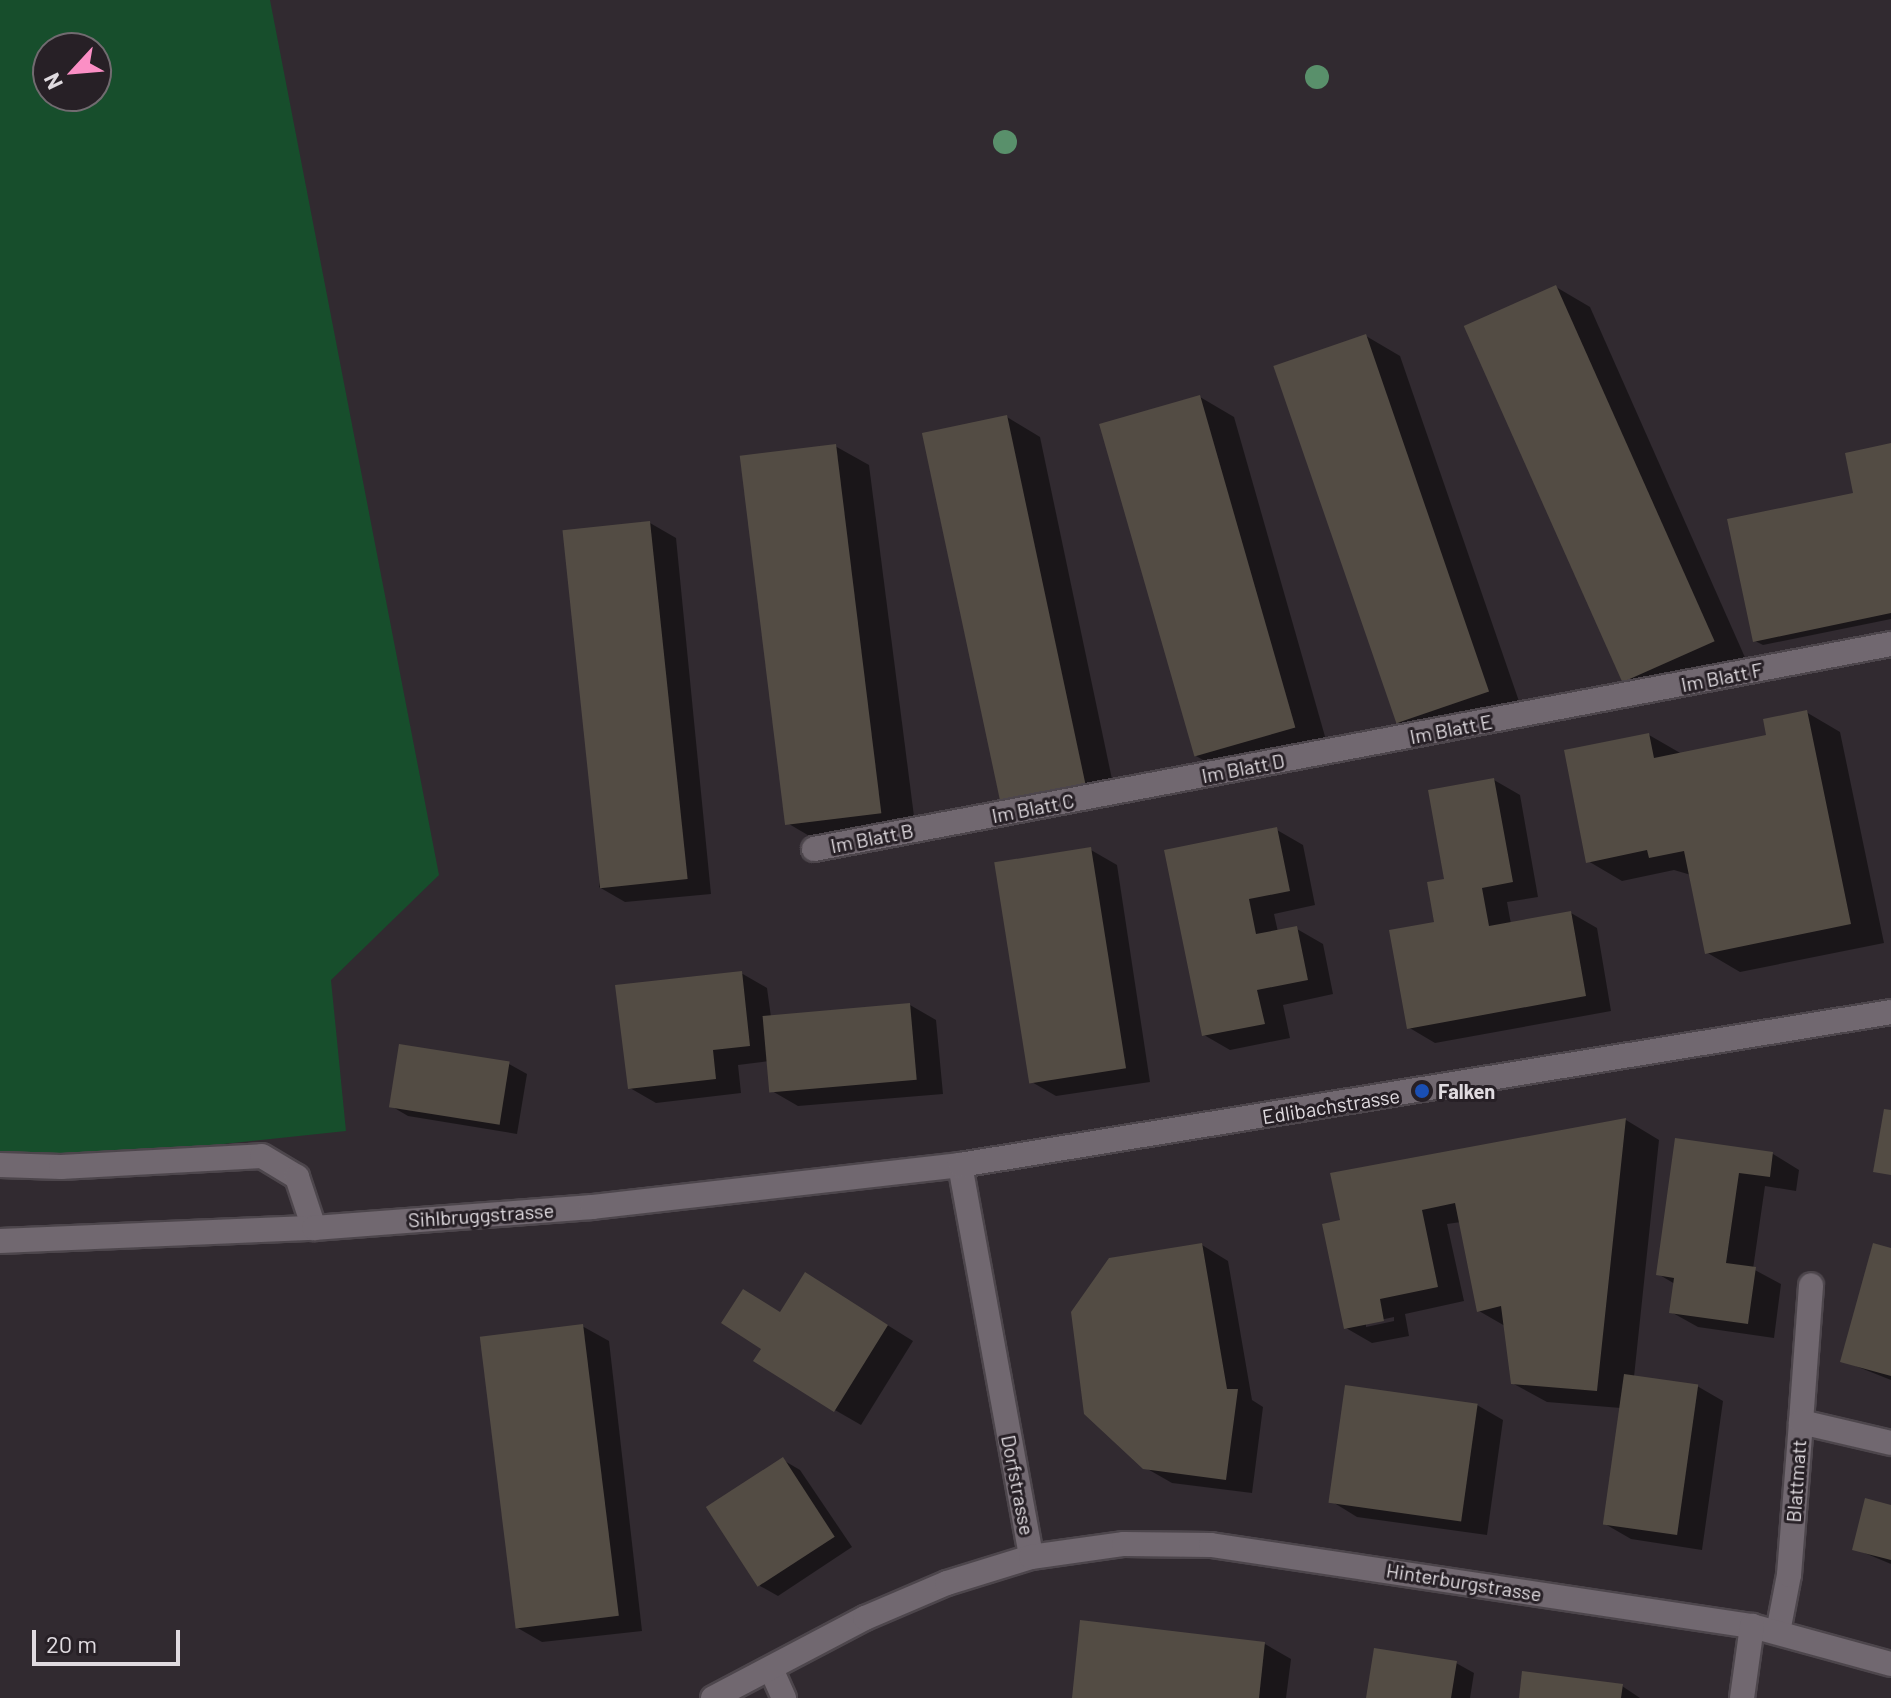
<!DOCTYPE html>
<html>
<head>
<meta charset="utf-8">
<style>
  body { margin:0 }
  #map { position:relative; width:1891px; height:1698px; overflow:hidden; background:#312a30; font-family:Barlow,sans-serif }
  div>[style] { position:absolute }
  .green>* { inset:0; background:#174e2c }
  .shadow>* { inset:0; background:#0007 }
  .building>* { inset:0; background:#534c44; transform-origin:0 0 }
  .roads { filter:drop-shadow(2px 0 #4d464c) drop-shadow(-2px 0 #4d464c) drop-shadow(0 2px #4d464c) drop-shadow(0 -2px #4d464c) }
  .minor>* { height:24px; margin:-12px; padding:0 12px; transform-origin:12px; border-radius:12px; background:#716870 }
  .trees>* { width:24px; height:24px; margin:-12px; border-radius:50%; background:#59906b }
  .dots>* { width:22px; height:22px; translate:-50% -50%; box-sizing:border-box; border:4px solid #272026; border-radius:50% }
  span { translate:-50% -50%; white-space:nowrap; text-align:center; line-height:1.15; -webkit-text-stroke:6px #272026; paint-order:stroke }
  .street-label { font-size:20px; color:#e0dbe0 }
  .poi-label { font-size:20px; color:#e0dbe0; font-weight:700 }
  .left { translate:0 -50%; text-align:left }
  .north { position:absolute; left:32px; top:32px; width:80px; height:80px; box-sizing:border-box; background:#272026; border:2px solid #716b70; border-radius:50%; rotate:244deg; font-size:22px; font-weight:700; line-height:32px; text-align:center; color:#e0dbe0 }
  .north::after { content:''; display:block; margin:auto; width:28px; height:36px; background:#fb8fc5; clip-path:polygon(50% 0,100% 100%,50% 72%,0 100%) }
  .scale { position:absolute; left:32px; top:1630px; width:148px; height:36px; box-sizing:border-box; border:4px solid #e0dbe0; border-top:0; padding-left:10px; font-size:24px; line-height:28px; white-space:nowrap; color:#e0dbe0; -webkit-text-stroke:6px #272026; paint-order:stroke }
</style>
</head>
<body>
<div id="map">
  <div class="green">
    <i style="clip-path:polygon(evenodd,0 0,270px 0,439px 875px,331px 980px,346px 1131px,0 1168px,0 0,48px 48px,96px 48px,96px 96px,48px 96px,48px 48px)"></i>
  </div>
  <div class="shadow">
    <i style="clip-path:polygon(1556px 287px,1590px 307px,1747px 662px,1658px 702px,1624px 682px)"></i>
    <i style="clip-path:polygon(1366px 336px,1400px 356px,1522px 710px,1432px 742px,1398px 722px)"></i>
    <i style="clip-path:polygon(1200px 397px,1234px 417px,1328px 747px,1229px 775px,1196px 756px)"></i>
    <i style="clip-path:polygon(1007px 417px,1040px 437px,1117px 803px,1034px 820px,1000px 800px)"></i>
    <i style="clip-path:polygon(835px 446px,869px 465px,916px 832px,823px 844px,789px 824px)"></i>
    <i style="clip-path:polygon(1891px 446px,1891px 619px,1763px 645px,1755px 641px)"></i>
    <i style="clip-path:polygon(650px 523px,676px 538px,711px 894px,625px 902px,599px 887px)"></i>
    <i style="clip-path:polygon(1806px 712px,1840px 732px,1884px 943px,1740px 972px,1706px 952px,1691px 875px,1674px 870px,1622px 881px,1588px 861px,1649px 735px,1682px 754px,1768px 737px)"></i>
    <i style="clip-path:polygon(1494px 780px,1520px 795px,1538px 897px,1507px 902px,1511px 924px,1571px 913px,1597px 928px,1611px 1011px,1435px 1043px,1408px 1027px,1446px 881px)"></i>
    <i style="clip-path:polygon(1277px 830px,1303px 845px,1315px 905px,1274px 914px,1278px 932px,1297px 929px,1323px 944px,1333px 994px,1283px 1005px,1290px 1038px,1230px 1050px,1204px 1035px,1167px 852px)"></i>
    <i style="clip-path:polygon(1091px 850px,1117px 865px,1150px 1082px,1056px 1096px,1030px 1081px)"></i>
    <i style="clip-path:polygon(741px 973px,767px 988px,771px 1017px,910px 1005px,936px 1020px,943px 1094px,798px 1106px,772px 1091px,769px 1061px,738px 1065px,741px 1093px,656px 1103px,630px 1088px)"></i>
    <i style="clip-path:polygon(509px 1064px,527px 1074px,517px 1134px,408px 1116px,391px 1106px)"></i>
    <i style="clip-path:polygon(evenodd,1626px 1120px,1659px 1140px,1634px 1377px,1697px 1386px,1723px 1401px,1702px 1550px,1631px 1539px,1605px 1524px,1621px 1408px,1547px 1402px,1512px 1383px,1505px 1326px,1479px 1311px,1461px 1222px,1447px 1224px,1464px 1301px,1405px 1314px,1409px 1336px,1372px 1343px,1346px 1328px,1342px 1221px,1332px 1174px,1626px 1120px,1394px 1317px,1394px 1321px,1366px 1327px,1366px 1323px,1394px 1317px)"></i>
    <i style="clip-path:polygon(1677px 1140px,1773px 1154px,1799px 1170px,1796px 1191px,1765px 1186px,1753px 1269px,1781px 1284px,1774px 1338px,1698px 1327px,1671px 1312px,1675px 1284px,1658px 1274px)"></i>
    <i style="clip-path:polygon(1202px 1245px,1228px 1261px,1252px 1400px,1263px 1407px,1252px 1493px,1172px 1483px,1144px 1467px)"></i>
    <i style="clip-path:polygon(1891px 1250px,1891px 1380px,1843px 1361px)"></i>
    <i style="clip-path:polygon(831px 1290px,913px 1341px,861px 1425px,835px 1410px,781px 1314px)"></i>
    <i style="clip-path:polygon(582px 1326px,609px 1341px,642px 1631px,542px 1642px,516px 1627px)"></i>
    <i style="clip-path:polygon(1477px 1405px,1503px 1420px,1487px 1535px,1357px 1517px,1331px 1501px)"></i>
    <i style="clip-path:polygon(783px 1460px,800px 1470px,852px 1547px,778px 1596px,760px 1586px)"></i>
    <i style="clip-path:polygon(1891px 1507px,1891px 1564px,1855px 1549px)"></i>
    <i style="clip-path:polygon(1265px 1644px,1291px 1659px,1286px 1698px,1074px 1698px)"></i>
    <i style="clip-path:polygon(1456px 1663px,1474px 1673px,1470px 1698px,1368px 1698px)"></i>
    <i style="clip-path:polygon(1622px 1686px,1640px 1698px,1521px 1698px)"></i>
  </div>
  <div class="building">
    <i style="left:1556px;top:285px;width:390px;height:101px;rotate:66deg"></i>
    <i style="left:1366px;top:334px;width:378px;height:98px;rotate:71deg"></i>
    <i style="left:1200px;top:395px;width:346px;height:105px;rotate:74deg"></i>
    <i style="left:1007px;top:415px;width:377px;height:87px;rotate:78deg"></i>
    <i style="clip-path:polygon(1891px 443px,1891px 613px,1753px 642px,1727px 519px,1853px 493px,1845px 453px)"></i>
    <i style="left:836px;top:444px;width:372px;height:97px;rotate:83deg"></i>
    <i style="left:650px;top:521px;width:360px;height:88px;rotate:84deg"></i>
    <i style="clip-path:polygon(1807px 710px,1851px 924px,1705px 954px,1684px 851px,1649px 858px,1647px 850px,1586px 863px,1564px 750px,1649px 733px,1654px 758px,1766px 735px,1763px 719px)"></i>
    <i style="clip-path:polygon(1494px 778px,1513px 882px,1482px 888px,1489px 926px,1571px 911px,1586px 996px,1407px 1029px,1389px 930px,1434px 922px,1427px 882px,1444px 879px,1428px 790px)"></i>
    <i style="clip-path:polygon(1277px 827px,1290px 891px,1249px 899px,1256px 934px,1297px 926px,1308px 980px,1257px 990px,1265px 1024px,1202px 1036px,1164px 850px)"></i>
    <i style="left:1091px;top:847px;width:224px;height:98px;rotate:81deg"></i>
    <i style="clip-path:polygon(742px 971px,750px 1046px,713px 1050px,716px 1079px,628px 1089px,615px 985px)"></i>
    <i style="left:910px;top:1003px;width:77px;height:148px;rotate:85deg"></i>
    <i style="left:399px;top:1044px;width:112px;height:64px;rotate:9deg"></i>
    <i style="clip-path:polygon(1884px 1109px,1891px 1110px,1891px 1175px,1873px 1172px)"></i>
    <i style="clip-path:polygon(1626px 1118px,1597px 1391px,1511px 1384px,1501px 1306px,1477px 1312px,1455px 1203px,1422px 1210px,1438px 1287px,1380px 1299px,1384px 1321px,1344px 1329px,1322px 1224px,1340px 1220px,1330px 1173px)"></i>
    <i style="clip-path:polygon(1675px 1138px,1773px 1152px,1770px 1177px,1739px 1173px,1726px 1263px,1756px 1267px,1748px 1324px,1669px 1313px,1674px 1278px,1656px 1275px)"></i>
    <i style="clip-path:polygon(1202px 1243px,1227px 1389px,1238px 1389px,1226px 1480px,1143px 1469px,1084px 1414px,1071px 1312px,1109px 1258px)"></i>
    <i style="clip-path:polygon(1873px 1243px,1891px 1248px,1891px 1376px,1840px 1362px)"></i>
    <i style="clip-path:polygon(805px 1272px,888px 1325px,834px 1412px,753px 1361px,761px 1349px,721px 1323px,743px 1289px,780px 1312px)"></i>
    <i style="left:583px;top:1324px;width:294px;height:104px;rotate:83deg"></i>
    <i style="left:1624px;top:1374px;width:75px;height:152px;rotate:8deg"></i>
    <i style="left:1345px;top:1385px;width:134px;height:119px;rotate:8deg"></i>
    <i style="left:783px;top:1457px;width:95px;height:92px;rotate:57deg"></i>
    <i style="clip-path:polygon(1865px 1498px,1891px 1505px,1891px 1560px,1852px 1550px)"></i>
    <i style="clip-path:polygon(1080px 1620px,1265px 1642px,1259px 1698px,1072px 1698px)"></i>
    <i style="clip-path:polygon(1374px 1648px,1457px 1661px,1451px 1698px,1366px 1698px)"></i>
    <i style="clip-path:polygon(1522px 1671px,1623px 1684px,1621px 1698px,1519px 1698px)"></i>
  </div>
  <div class="roads">
    <div class="minor">
      <i style="left:814px;top:849px;width:1096px;rotate:-10.78deg"></i>
      <i style="left:0;top:1165px;width:61px;rotate:1.9deg"></i>
      <i style="left:61px;top:1167px;width:201px;rotate:-3.1deg"></i>
      <i style="left:262px;top:1156px;width:41px;rotate:31deg"></i>
      <i style="left:297px;top:1177px;width:54px;rotate:71.6deg"></i>
      <i style="left:960px;top:1165px;width:398px;rotate:79.7deg"></i>
      <i style="left:0;top:1241px;width:314px;rotate:-2.4deg"></i>
      <i style="left:314px;top:1228px;width:279px;rotate:-4.3deg"></i>
      <i style="left:592px;top:1207px;width:370px;rotate:-6.5deg"></i>
      <i style="left:960px;top:1165px;width:943px;rotate:-9.33deg"></i>
      <i style="left:1801px;top:1422px;width:137px;rotate:-85.8deg"></i>
      <i style="left:1778px;top:1632px;width:58px;rotate:-79.1deg"></i>
      <i style="left:1789px;top:1575px;width:153px;rotate:-85.5deg"></i>
      <i style="left:1801px;top:1422px;width:92px;rotate:13.1deg"></i>
      <i style="left:771px;top:1669px;width:32px;rotate:66deg"></i>
      <i style="left:713px;top:1698px;width:172px;rotate:-27.8deg"></i>
      <i style="left:865px;top:1618px;width:89px;rotate:-23.1deg"></i>
      <i style="left:947px;top:1583px;width:88px;rotate:-17.2deg"></i>
      <i style="left:1031px;top:1557px;width:94px;rotate:-8deg"></i>
      <i style="left:1124px;top:1544px;width:87px;rotate:0.7deg"></i>
      <i style="left:1211px;top:1545px;width:547px;rotate:8.52deg"></i>
      <i style="left:1752px;top:1626px;width:144px;rotate:15.3deg"></i>
      <i style="left:1742px;top:1698px;width:73px;rotate:-82.1deg"></i>
    </div>
  </div>
  <div class="trees">
    <i style="left:1317px;top:77px"></i>
    <i style="left:1005px;top:142px"></i>
  </div>
  <div class="dots">
    <i style="left:1422px;top:1091px;background:#1a4fb4"></i>
  </div>
  <div class="street-label">
    <span style="left:1722px;top:677px;rotate:-11deg">Im Blatt F</span>
    <span style="left:1451px;top:729px;rotate:-11deg">Im Blatt E</span>
    <span style="left:1243px;top:768px;rotate:-11deg">Im Blatt D</span>
    <span style="left:1033px;top:808px;rotate:-11deg">Im Blatt C</span>
    <span style="left:872px;top:838px;rotate:-11deg">Im Blatt B</span>
    <span style="left:1331px;top:1106px;rotate:-9deg">Edlibachstrasse</span>
    <span style="left:481px;top:1215px;rotate:-4deg">Sihlbruggstrasse</span>
    <span style="left:1796px;top:1481px;rotate:-86deg">Blattmatt</span>
    <span style="left:1018px;top:1485px;rotate:79deg">Dorfstrasse</span>
    <span style="left:1464px;top:1582px;rotate:9deg">Hinterburgstrasse</span>
  </div>
  <div class="poi-label">
    <span class="left" style="left:1438px;top:1091px">Falken</span>
  </div>
  <div class="north">N</div>
  <div class="scale">20 m</div>
</div>
</body>
</html>
